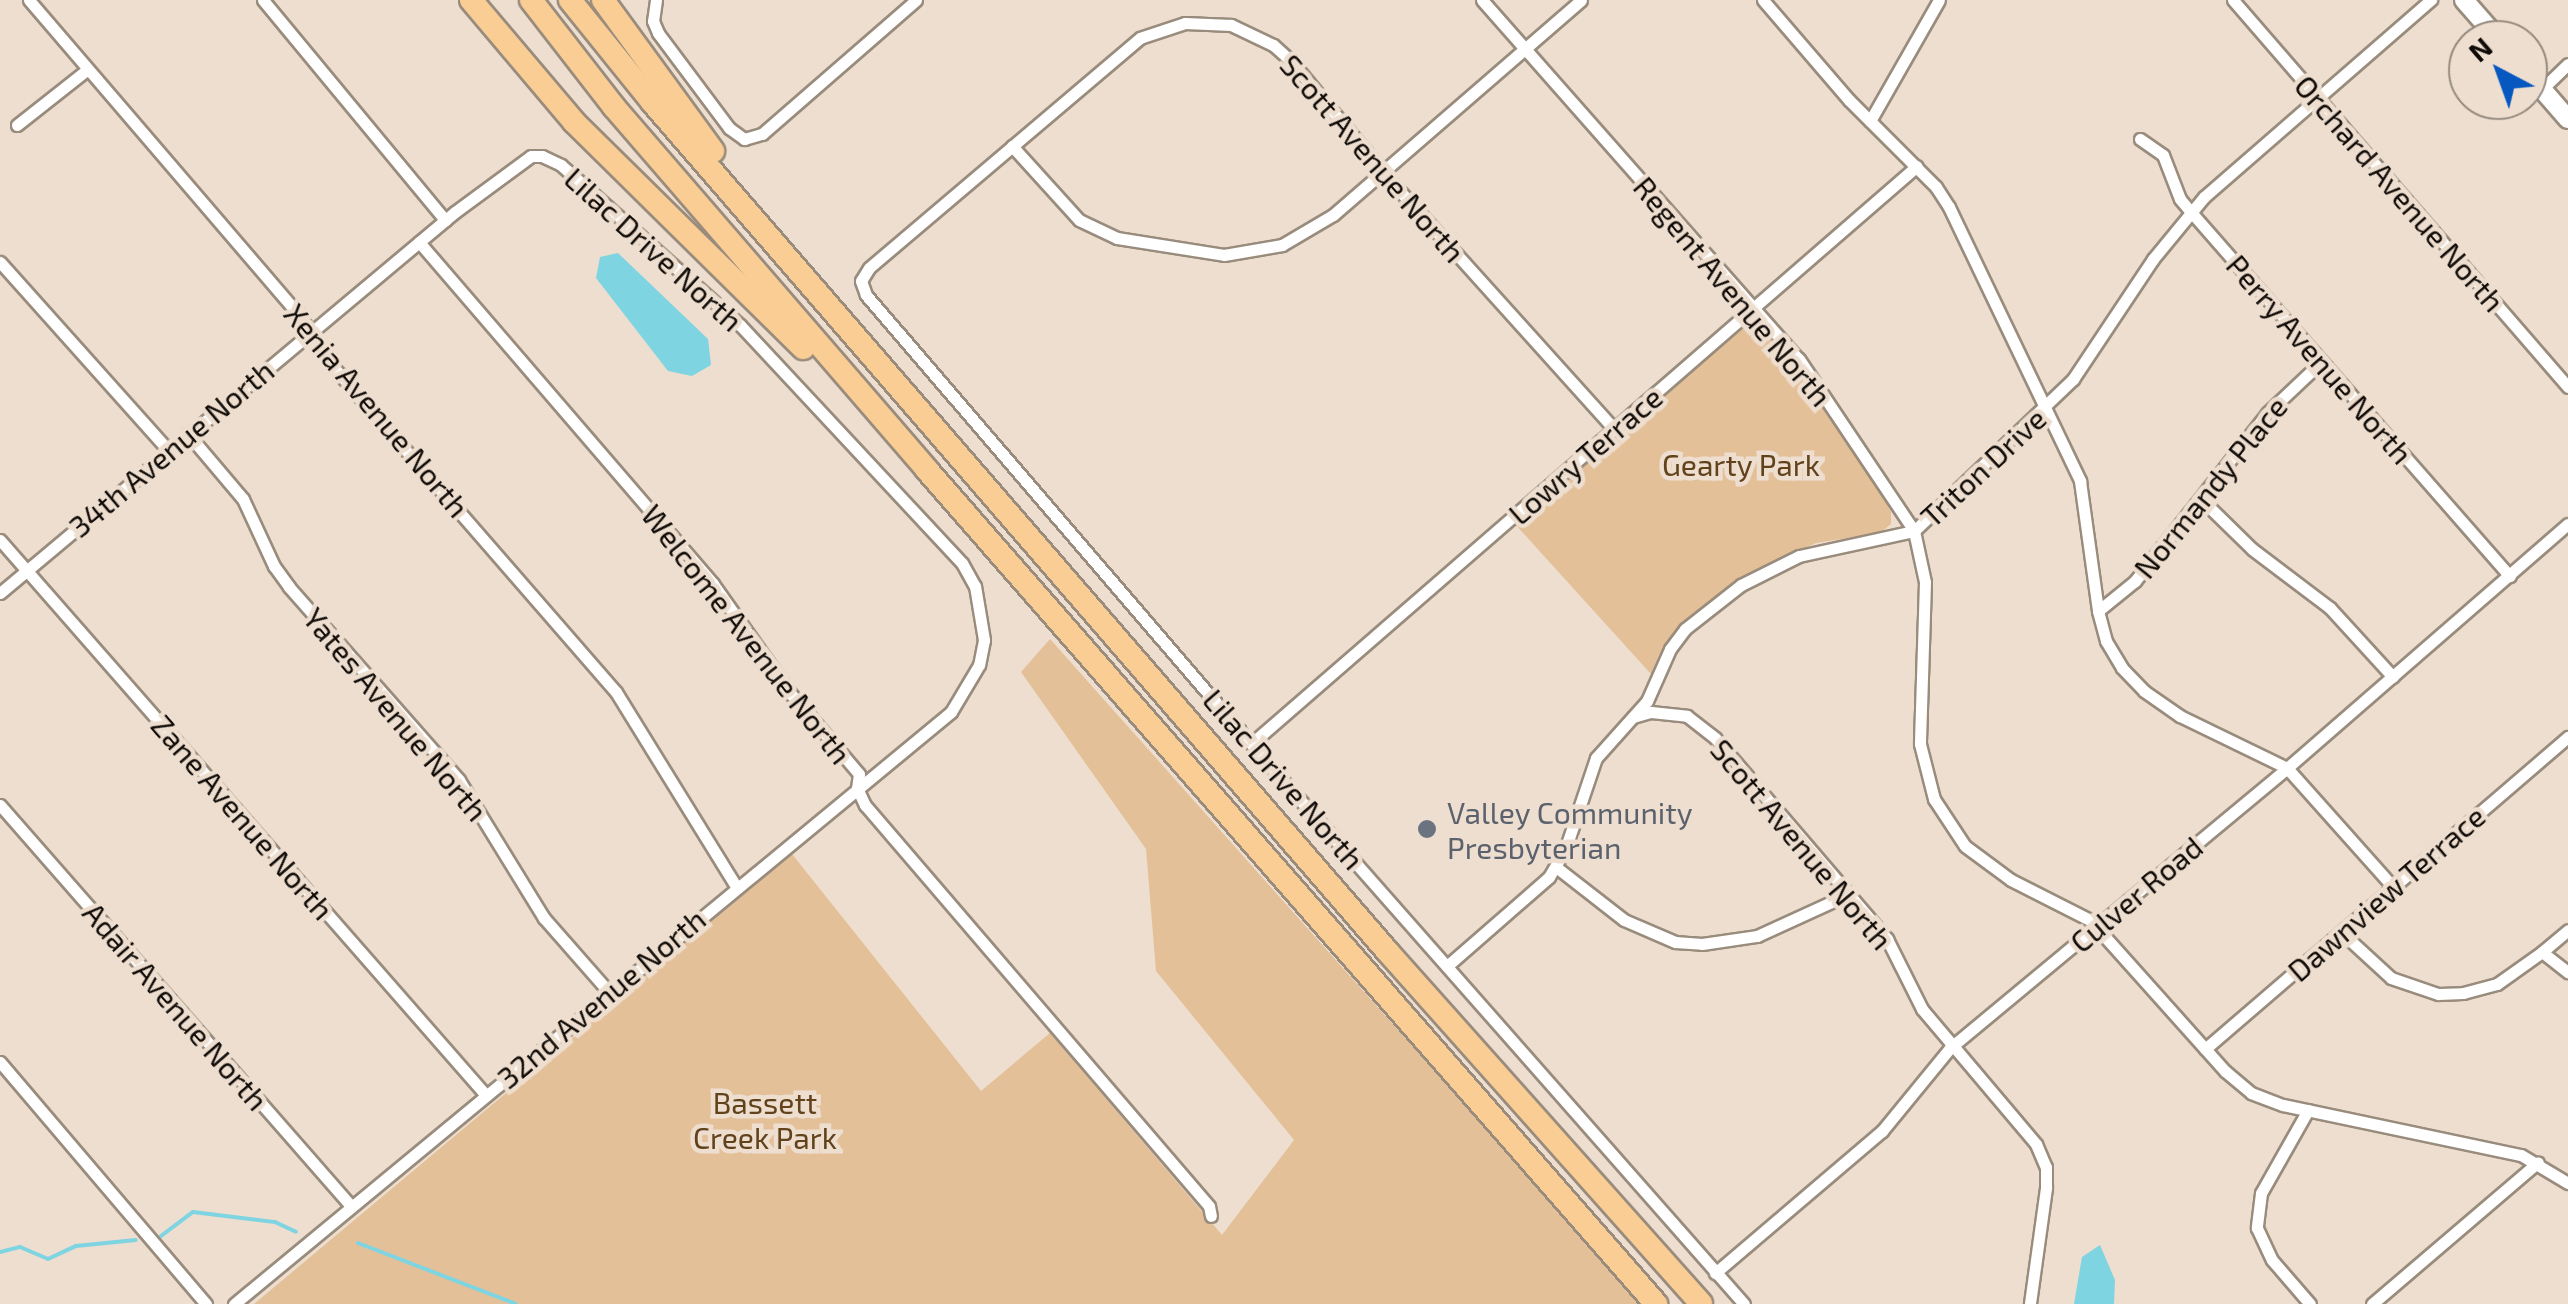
<!DOCTYPE html>
<html>
<head>
<meta charset="utf-8">
<style>
  body { margin:0 }
  #map { position:relative; width:2568px; height:1304px; overflow:hidden; background:#eddecf; font-family:"Exo 2",sans-serif }
  div>[style] { position:absolute }
  .green>* { inset:0; background:#e4c098 }
  .water>* { inset:0; background:#7fd4e2 }
  .stream>* { height:4px; margin:-2px; padding:0 2px; transform-origin:2px; border-radius:2px; background:#7fd4e2 }
  .roads { filter:drop-shadow(2px 0 #998c7d) drop-shadow(-2px 0 #998c7d) drop-shadow(0 2px #998c7d) drop-shadow(0 -2px #998c7d) }
  .street>* { height:11px; margin:-5.5px; padding:0 5.5px; transform-origin:5.5px; border-radius:5.5px; background:#fff }
  .secondary>* { height:18px; margin:-9px; padding:0 9px; transform-origin:9px; border-radius:9px; background:#fff }
  .highway>* { height:22px; margin:-11px; padding:0 11px; transform-origin:11px; border-radius:11px; background:#facd94 }
  .dots>* { width:28px; height:28px; translate:-50% -50%; box-sizing:border-box; border:5px solid #eddecf; border-radius:50% }
  span { translate:-50% -50%; white-space:nowrap; text-align:center; line-height:1.15; -webkit-text-stroke:9px #eddecf; paint-order:stroke }
  .street-label { font-size:30px; color:#100b07 }
  .park-label { font-size:30px; color:#61421b }
  .worship-label { font-size:30px; color:#5b616d }
  .left { translate:0 -50%; text-align:left }
  .north { position:absolute; left:2448px; top:20px; width:100px; height:100px; box-sizing:border-box; background:#eddecf; border:2px solid #958a7f; border-radius:50%; rotate:319deg; font-size:28px; font-weight:700; line-height:40px; text-align:center; color:#100b07 }
  .north::after { content:''; display:block; margin:auto; width:35px; height:45px; background:#0757c1; clip-path:polygon(50% 0,100% 100%,50% 72%,0 100%) }
</style>
</head>
<body>
<div id="map">
  <div class="green">
    <i style="clip-path:polygon(1749px 323px,1759px 325px,1784px 350px,1819px 397px,1876px 484px,1891px 512px,1891px 524px,1880px 533px,1816px 543px,1750px 572px,1685px 620px,1659px 655px,1651px 674px,1515px 524px)"></i>
    <i style="clip-path:polygon(1050px 639px,1642px 1304px,254px 1304px,792px 854px,981px 1091px,1050px 1033px,1222px 1235px,1294px 1140px,1156px 971px,1146px 849px,1021px 672px)"></i>
  </div>
  <div class="water">
    <i style="clip-path:polygon(618px 253px,708px 339px,711px 365px,692px 376px,668px 371px,596px 278px,600px 257px)"></i>
    <i style="clip-path:polygon(2100px 1245px,2115px 1280px,2114px 1304px,2074px 1304px,2082px 1257px)"></i>
  </div>
  <div class="stream">
    <i style="left:161px;top:1236px;width:40px;rotate:-37deg"></i>
    <i style="left:193px;top:1212px;width:83px;rotate:7deg"></i>
    <i style="left:275px;top:1222px;width:23px;rotate:25deg"></i>
    <i style="left:358px;top:1243px;width:169px;rotate:21.1deg"></i>
    <i style="left:0;top:1252px;width:21px;rotate:-14deg"></i>
    <i style="left:20px;top:1247px;width:30px;rotate:23deg"></i>
    <i style="left:48px;top:1259px;width:31px;rotate:-25deg"></i>
    <i style="left:76px;top:1246px;width:60px;rotate:-5.7deg"></i>
  </div>
  <div class="roads">
    <div class="street">
      <i style="left:29px;top:0;width:421px;rotate:49.4deg"></i>
      <i style="left:303px;top:320px;width:30px;rotate:64deg"></i>
      <i style="left:316px;top:347px;width:457px;rotate:49deg"></i>
      <i style="left:616px;top:692px;width:228px;rotate:58.3deg"></i>
      <i style="left:263px;top:0;width:286px;rotate:50.4deg"></i>
      <i style="left:656px;top:0;width:21px;rotate:98deg"></i>
      <i style="left:653px;top:21px;width:13px;rotate:67deg"></i>
      <i style="left:658px;top:33px;width:119px;rotate:53.2deg"></i>
      <i style="left:729px;top:128px;width:19px;rotate:36deg"></i>
      <i style="left:744px;top:139px;width:19px;rotate:-16deg"></i>
      <i style="left:762px;top:134px;width:204px;rotate:-41deg"></i>
      <i style="left:1482px;top:0;width:479px;rotate:48.6deg"></i>
      <i style="left:1799px;top:359px;width:207px;rotate:56.2deg"></i>
      <i style="left:1914px;top:531px;width:52px;rotate:77.8deg"></i>
      <i style="left:1925px;top:582px;width:162px;rotate:91.8deg"></i>
      <i style="left:1920px;top:744px;width:57px;rotate:75.7deg"></i>
      <i style="left:1934px;top:799px;width:56px;rotate:56.6deg"></i>
      <i style="left:1965px;top:846px;width:57px;rotate:36.5deg"></i>
      <i style="left:2011px;top:880px;width:89px;rotate:26.9deg"></i>
      <i style="left:2090px;top:920px;width:203px;rotate:48.2deg"></i>
      <i style="left:2225px;top:1071px;width:34px;rotate:40deg"></i>
      <i style="left:2251px;top:1093px;width:34px;rotate:21deg"></i>
      <i style="left:2283px;top:1105px;width:243px;rotate:11.9deg"></i>
      <i style="left:2521px;top:1155px;width:55px;rotate:30.8deg"></i>
      <i style="left:1763px;top:0;width:132px;rotate:49.3deg"></i>
      <i style="left:1849px;top:100px;width:123px;rotate:45deg"></i>
      <i style="left:1936px;top:187px;width:24px;rotate:57deg"></i>
      <i style="left:1949px;top:207px;width:304px;rotate:64.4deg"></i>
      <i style="left:2080px;top:481px;width:131px;rotate:82.1deg"></i>
      <i style="left:2098px;top:611px;width:31px;rotate:75deg"></i>
      <i style="left:2106px;top:641px;width:31px;rotate:59deg"></i>
      <i style="left:2122px;top:668px;width:32px;rotate:46deg"></i>
      <i style="left:2144px;top:691px;width:44px;rotate:34.8deg"></i>
      <i style="left:2180px;top:716px;width:119px;rotate:25.9deg"></i>
      <i style="left:2287px;top:768px;width:159px;rotate:48.3deg"></i>
      <i style="left:2233px;top:0;width:512px;rotate:49.12deg"></i>
      <i style="left:2542px;top:89px;width:36px;rotate:-44deg"></i>
      <i style="left:1870px;top:121px;width:139px;rotate:-60.3deg"></i>
      <i style="left:17px;top:125px;width:90px;rotate:-38.3deg"></i>
      <i style="left:2140px;top:139px;width:28px;rotate:35deg"></i>
      <i style="left:2163px;top:155px;width:47px;rotate:68.9deg"></i>
      <i style="left:2180px;top:199px;width:17px;rotate:50deg"></i>
      <i style="left:2191px;top:212px;width:484px;rotate:48.8deg"></i>
      <i style="left:1012px;top:146px;width:100px;rotate:47.8deg"></i>
      <i style="left:1079px;top:220px;width:42px;rotate:25.3deg"></i>
      <i style="left:1117px;top:238px;width:108px;rotate:9deg"></i>
      <i style="left:1224px;top:255px;width:59px;rotate:-9.8deg"></i>
      <i style="left:1282px;top:245px;width:59px;rotate:-30.5deg"></i>
      <i style="left:1333px;top:215px;width:328px;rotate:-40.9deg"></i>
      <i style="left:419px;top:242px;width:451px;rotate:49.3deg"></i>
      <i style="left:713px;top:584px;width:135px;rotate:54.7deg"></i>
      <i style="left:791px;top:694px;width:105px;rotate:49.6deg"></i>
      <i style="left:859px;top:774px;width:14px;rotate:98deg"></i>
      <i style="left:857px;top:788px;width:19px;rotate:65deg"></i>
      <i style="left:865px;top:805px;width:528px;rotate:49.38deg"></i>
      <i style="left:1209px;top:1206px;width:10px;rotate:79deg"></i>
      <i style="left:0;top:262px;width:252px;rotate:48.2deg"></i>
      <i style="left:1615px;top:430px;width:348px;rotate:-132deg"></i>
      <i style="left:1382px;top:171px;width:143px;rotate:-129.6deg"></i>
      <i style="left:1291px;top:61px;width:24px;rotate:-138deg"></i>
      <i style="left:1273px;top:45px;width:47px;rotate:-154.5deg"></i>
      <i style="left:1231px;top:25px;width:46px;rotate:-177.5deg"></i>
      <i style="left:1185px;top:23px;width:47px;rotate:161.6deg"></i>
      <i style="left:1140px;top:38px;width:355px;rotate:139.7deg"></i>
      <i style="left:869px;top:268px;width:15px;rotate:122deg"></i>
      <i style="left:861px;top:281px;width:15px;rotate:70deg"></i>
      <i style="left:866px;top:295px;width:623px;rotate:49.36deg"></i>
      <i style="left:1272px;top:768px;width:714px;rotate:48.63deg"></i>
      <i style="left:188px;top:434px;width:85px;rotate:49.8deg"></i>
      <i style="left:243px;top:499px;width:74px;rotate:65.2deg"></i>
      <i style="left:274px;top:566px;width:26px;rotate:54deg"></i>
      <i style="left:289px;top:587px;width:257px;rotate:48.6deg"></i>
      <i style="left:459px;top:780px;width:162px;rotate:58.4deg"></i>
      <i style="left:544px;top:918px;width:98px;rotate:48.7deg"></i>
      <i style="left:2201px;top:499px;width:71px;rotate:44.4deg"></i>
      <i style="left:2252px;top:549px;width:98px;rotate:37.1deg"></i>
      <i style="left:2330px;top:608px;width:93px;rotate:47.6deg"></i>
      <i style="left:0;top:540px;width:736px;rotate:48.8deg"></i>
      <i style="left:0;top:593px;width:593px;rotate:-39.94deg"></i>
      <i style="left:455px;top:212px;width:94px;rotate:-36.4deg"></i>
      <i style="left:531px;top:156px;width:11px"></i>
      <i style="left:542px;top:156px;width:21px;rotate:25deg"></i>
      <i style="left:561px;top:165px;width:240px;rotate:41.8deg"></i>
      <i style="left:740px;top:325px;width:325px;rotate:47deg"></i>
      <i style="left:962px;top:563px;width:26px;rotate:61deg"></i>
      <i style="left:975px;top:586px;width:55px;rotate:80.5deg"></i>
      <i style="left:984px;top:640px;width:25px;rotate:101deg"></i>
      <i style="left:979px;top:665px;width:55px;rotate:120.8deg"></i>
      <i style="left:951px;top:712px;width:930px;rotate:140.45deg"></i>
      <i style="left:2098px;top:611px;width:48px;rotate:-39deg"></i>
      <i style="left:2135px;top:581px;width:214px;rotate:-51.8deg"></i>
      <i style="left:2267px;top:413px;width:74px;rotate:-43.4deg"></i>
      <i style="left:1633px;top:717px;width:19px;rotate:-16deg"></i>
      <i style="left:1651px;top:712px;width:36px;rotate:6deg"></i>
      <i style="left:1687px;top:716px;width:36px;rotate:38deg"></i>
      <i style="left:1715px;top:738px;width:265px;rotate:49.4deg"></i>
      <i style="left:1887px;top:939px;width:78px;rotate:63.4deg"></i>
      <i style="left:1922px;top:1009px;width:177px;rotate:49.8deg"></i>
      <i style="left:2036px;top:1144px;width:25px;rotate:67deg"></i>
      <i style="left:2046px;top:1167px;width:21px;rotate:90deg"></i>
      <i style="left:2046px;top:1188px;width:117px;rotate:97.9deg"></i>
      <i style="left:1252px;top:743px;width:880px;rotate:-40.95deg"></i>
      <i style="left:0;top:805px;width:533px;rotate:48.8deg"></i>
      <i style="left:1556px;top:867px;width:86px;rotate:37.9deg"></i>
      <i style="left:1624px;top:920px;width:56px;rotate:23.3deg"></i>
      <i style="left:1675px;top:942px;width:27px;rotate:4deg"></i>
      <i style="left:1702px;top:944px;width:56px;rotate:-8.3deg"></i>
      <i style="left:1757px;top:936px;width:101px;rotate:-24.5deg"></i>
      <i style="left:2341px;top:932px;width:68px;rotate:42.6deg"></i>
      <i style="left:2391px;top:978px;width:50px;rotate:18.8deg"></i>
      <i style="left:2438px;top:994px;width:25px;rotate:-2deg"></i>
      <i style="left:2463px;top:993px;width:35px;rotate:-15deg"></i>
      <i style="left:2497px;top:984px;width:55px;rotate:-35.4deg"></i>
      <i style="left:2542px;top:952px;width:33px;rotate:38deg"></i>
      <i style="left:2542px;top:952px;width:34px;rotate:-40deg"></i>
      <i style="left:1447px;top:966px;width:135px;rotate:-41.1deg"></i>
      <i style="left:1549px;top:877px;width:34px;rotate:-60deg"></i>
      <i style="left:1566px;top:847px;width:94px;rotate:-71.4deg"></i>
      <i style="left:1596px;top:758px;width:76px;rotate:-48.2deg"></i>
      <i style="left:1647px;top:701px;width:57px;rotate:-66.1deg"></i>
      <i style="left:1670px;top:649px;width:25px;rotate:-53deg"></i>
      <i style="left:1685px;top:629px;width:71px;rotate:-38.2deg"></i>
      <i style="left:1741px;top:585px;width:65px;rotate:-26.6deg"></i>
      <i style="left:1799px;top:556px;width:118px;rotate:-12.3deg"></i>
      <i style="left:1914px;top:531px;width:220px;rotate:-43.7deg"></i>
      <i style="left:2073px;top:379px;width:144px;rotate:-56.3deg"></i>
      <i style="left:2153px;top:259px;width:80px;rotate:-50.6deg"></i>
      <i style="left:2204px;top:197px;width:301px;rotate:-41deg"></i>
      <i style="left:2205px;top:1049px;width:479px;rotate:-40.7deg"></i>
      <i style="left:0;top:1062px;width:318px;rotate:49.6deg"></i>
      <i style="left:2308px;top:1110px;width:95px;rotate:119.5deg"></i>
      <i style="left:2261px;top:1193px;width:35px;rotate:97deg"></i>
      <i style="left:2257px;top:1228px;width:35px;rotate:65deg"></i>
      <i style="left:2272px;top:1260px;width:58px;rotate:49.2deg"></i>
      <i style="left:1715px;top:1273px;width:219px;rotate:-40.4deg"></i>
      <i style="left:1882px;top:1131px;width:107px;rotate:-50.7deg"></i>
      <i style="left:1950px;top:1048px;width:438px;rotate:-39.7deg"></i>
      <i style="left:2287px;top:768px;width:372px;rotate:-41deg"></i>
      <i style="left:2372px;top:1304px;width:218px;rotate:-40.5deg"></i>
    </div>
    <div class="secondary">
      <i style="left:2464px;top:0;width:53px;rotate:48.8deg"></i>
      <i style="left:2528px;top:73px;width:61px;rotate:49deg"></i>
    </div>
    <div class="highway">
      <i style="left:471px;top:0;width:160px;rotate:49.8deg"></i>
      <i style="left:574px;top:122px;width:322px;rotate:44.6deg"></i>
      <i style="left:531px;top:0;width:135px;rotate:52.2deg"></i>
      <i style="left:614px;top:107px;width:479px;rotate:49.2deg"></i>
      <i style="left:927px;top:470px;width:1108px;rotate:48.84deg"></i>
      <i style="left:570px;top:0;width:132px;rotate:51.1deg"></i>
      <i style="left:653px;top:103px;width:1122px;rotate:49.12deg"></i>
      <i style="left:1387px;top:951px;width:472px;rotate:48.3deg"></i>
      <i style="left:603px;top:0;width:187px;rotate:53.9deg"></i>
    </div>
  </div>
  <div class="dots">
    <i style="left:1427px;top:829px;background:#6b7280"></i>
  </div>
  <div class="street-label">
    <span style="left:1373px;top:158px;rotate:49deg">Scott Avenue North</span>
    <span style="left:2400px;top:193px;rotate:49deg">Orchard Avenue North</span>
    <span style="left:654px;top:249px;rotate:42deg">Lilac Drive North</span>
    <span style="left:1733px;top:291px;rotate:50deg">Regent Avenue North</span>
    <span style="left:2320px;top:359px;rotate:49deg">Perry Avenue North</span>
    <span style="left:377px;top:410px;rotate:50deg">Xenia Avenue North</span>
    <span style="left:171px;top:448px;rotate:-40deg">34th Avenue North</span>
    <span style="left:1585px;top:455px;rotate:-41deg">Lowry Terrace</span>
    <span style="left:1983px;top:467px;rotate:-43deg">Triton Drive</span>
    <span style="left:2210px;top:487px;rotate:-51deg">Normandy Place</span>
    <span style="left:747px;top:634px;rotate:52deg">Welcome Avenue North</span>
    <span style="left:396px;top:714px;rotate:50deg">Yates Avenue North</span>
    <span style="left:1284px;top:779px;rotate:49deg">Lilac Drive North</span>
    <span style="left:243px;top:817px;rotate:49deg">Zane Avenue North</span>
    <span style="left:1802px;top:844px;rotate:50deg">Scott Avenue North</span>
    <span style="left:2386px;top:893px;rotate:-41deg">Dawnview Terrace</span>
    <span style="left:2136px;top:894px;rotate:-40deg">Culver Road</span>
    <span style="left:601px;top:998px;rotate:-40deg">32nd Avenue North</span>
    <span style="left:176px;top:1006px;rotate:49deg">Adair Avenue North</span>
  </div>
  <div class="park-label">
    <span style="left:1741px;top:464px">Gearty Park</span>
    <span style="left:765px;top:1119px">Bassett<br>Creek Park</span>
  </div>
  <div class="worship-label">
    <span class="left" style="left:1447px;top:829px">Valley Community<br>Presbyterian</span>
  </div>
  <div class="north">N</div>
</div>
</body>
</html>
